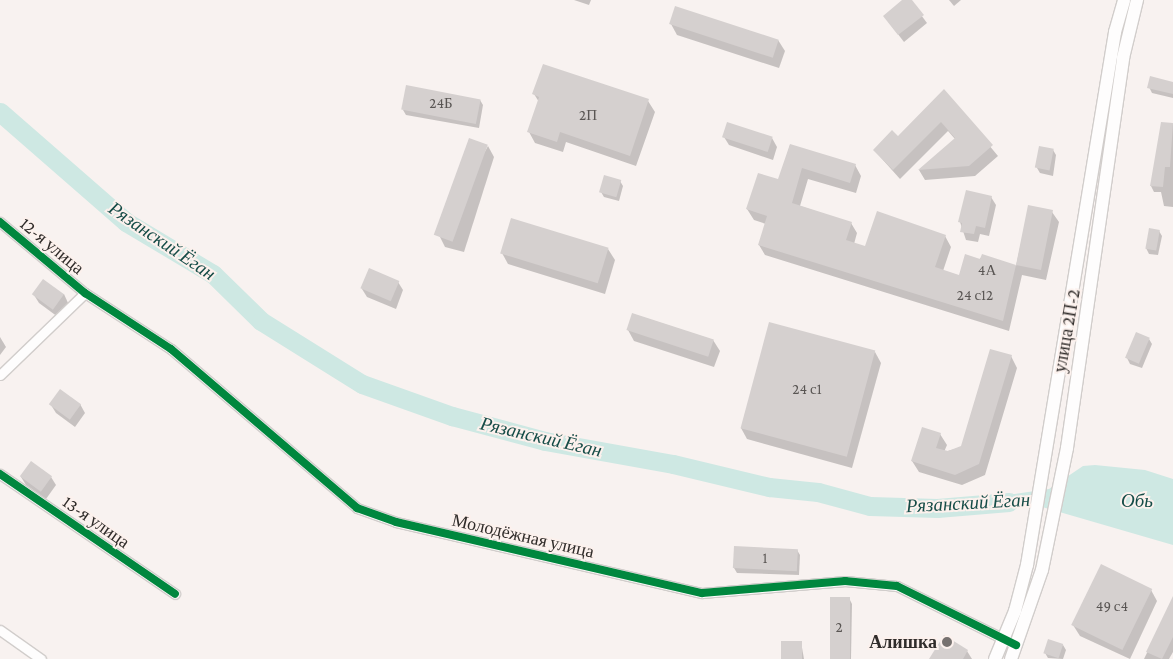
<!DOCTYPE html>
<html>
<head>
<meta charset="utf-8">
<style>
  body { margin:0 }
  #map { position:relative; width:1173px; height:659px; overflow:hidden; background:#f8f2f0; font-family:"Crimson Pro",serif }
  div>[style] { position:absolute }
  .water>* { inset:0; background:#cee8e3 }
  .shadow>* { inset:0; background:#0003 }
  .river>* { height:19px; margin:-9.5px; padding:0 9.5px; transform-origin:9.5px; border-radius:9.5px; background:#cee8e3 }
  .building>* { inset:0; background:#d5d0cf; transform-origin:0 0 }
  .roads { filter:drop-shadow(1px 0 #d1cdcb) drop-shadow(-1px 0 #d1cdcb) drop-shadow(0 1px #d1cdcb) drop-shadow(0 -1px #d1cdcb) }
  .minor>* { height:9px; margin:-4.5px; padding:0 4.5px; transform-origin:4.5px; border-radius:4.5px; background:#fefdfd }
  .secondary>* { height:12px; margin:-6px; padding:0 6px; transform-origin:6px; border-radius:6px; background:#fefdfd }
  .cycleway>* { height:8px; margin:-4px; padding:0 4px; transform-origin:4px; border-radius:4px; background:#00873e }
  .dots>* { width:14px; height:14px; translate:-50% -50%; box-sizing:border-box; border:2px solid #fcf1ed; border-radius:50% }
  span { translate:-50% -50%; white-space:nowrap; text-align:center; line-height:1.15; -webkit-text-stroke:4px #fcf1ed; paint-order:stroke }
  .number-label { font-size:15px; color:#595553 }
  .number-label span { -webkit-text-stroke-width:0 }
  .street-label { font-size:18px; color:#302c2a }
  .poi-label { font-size:18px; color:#302c2a; font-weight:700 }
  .right { translate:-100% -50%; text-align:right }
  .water-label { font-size:19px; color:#154c47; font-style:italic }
</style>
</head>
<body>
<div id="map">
  <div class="water">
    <i style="clip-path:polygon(1095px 465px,1145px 470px,1173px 479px,1173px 545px,1032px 504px,985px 511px,986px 498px,1049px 489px,1083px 466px)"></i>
  </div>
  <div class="shadow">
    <i style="clip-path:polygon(574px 0,591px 0,589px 5px)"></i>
    <i style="clip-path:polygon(904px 0,910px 0,927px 23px,904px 42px,884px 16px)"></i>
    <i style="clip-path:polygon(949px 0,961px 0,954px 6px)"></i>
    <i style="clip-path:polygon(671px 24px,778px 40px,785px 51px,779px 68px,677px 35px)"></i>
    <i style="clip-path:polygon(1173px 83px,1173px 98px,1152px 93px,1149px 87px)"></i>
    <i style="clip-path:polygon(944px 91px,998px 156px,975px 176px,925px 180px,919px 170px,955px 139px,948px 131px,900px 179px,874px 150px,898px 138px)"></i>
    <i style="clip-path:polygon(534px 94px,648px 101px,655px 112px,636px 166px,566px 142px,563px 152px,535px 143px,529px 132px,539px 102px)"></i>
    <i style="clip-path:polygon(480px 100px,483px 105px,479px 128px,406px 115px,403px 110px)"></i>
    <i style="clip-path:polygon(1162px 123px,1173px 124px,1173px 207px,1164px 206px,1161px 192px,1154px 192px,1151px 186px)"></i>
    <i style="clip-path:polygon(724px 137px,772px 138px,777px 147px,773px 160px,729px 145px)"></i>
    <i style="clip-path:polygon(790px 145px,855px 165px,861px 176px,856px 193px,808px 179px,800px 206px,851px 223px,857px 233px,854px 244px,866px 247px,945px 236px,951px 247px,943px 271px,960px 276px,983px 256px,1016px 266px,1029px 207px,1052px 212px,1059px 222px,1046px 280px,1022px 275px,1009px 331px,765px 255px,759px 245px,766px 224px,754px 220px,747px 209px,779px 181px)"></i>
    <i style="clip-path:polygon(488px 146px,494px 157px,464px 252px,445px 247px,439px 235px)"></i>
    <i style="clip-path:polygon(1053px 150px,1056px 155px,1053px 176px,1040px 173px,1037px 168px)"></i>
    <i style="clip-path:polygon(620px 181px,623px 186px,619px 201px,604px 197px,601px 192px)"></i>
    <i style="clip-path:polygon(991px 197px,996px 205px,989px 236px,980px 234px,978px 242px,966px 240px,960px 222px)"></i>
    <i style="clip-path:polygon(1159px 231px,1162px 236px,1158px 255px,1149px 254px,1146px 248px)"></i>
    <i style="clip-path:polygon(608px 249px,615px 260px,605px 294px,508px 264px,502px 253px)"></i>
    <i style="clip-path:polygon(398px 282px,403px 290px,396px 309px,367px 297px,362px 289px)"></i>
    <i style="clip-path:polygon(64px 294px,68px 303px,58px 317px,39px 303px,34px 295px)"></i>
    <i style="clip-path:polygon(633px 314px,713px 340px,720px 351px,714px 367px,634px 341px,628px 330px)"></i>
    <i style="clip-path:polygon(0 337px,6px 347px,0 355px)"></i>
    <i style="clip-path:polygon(1149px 339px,1152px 344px,1142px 368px,1130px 364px,1127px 358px)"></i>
    <i style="clip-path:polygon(875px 352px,881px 363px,852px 468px,747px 439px,741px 428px)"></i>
    <i style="clip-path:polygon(1011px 356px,1017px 368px,985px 475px,962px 485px,919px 472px,912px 461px,940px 434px,947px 445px,944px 452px,962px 447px)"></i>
    <i style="clip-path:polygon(80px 404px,85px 413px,75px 427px,56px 413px,51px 405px)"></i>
    <i style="clip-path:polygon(21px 477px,51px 477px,56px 485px,46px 499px,26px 485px)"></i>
    <i style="clip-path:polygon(797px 550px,800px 555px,799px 575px,737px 573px,734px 568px)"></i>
    <i style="clip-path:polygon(1151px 590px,1157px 601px,1130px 659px,1080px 636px,1073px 625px)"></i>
    <i style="clip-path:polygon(849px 598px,852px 604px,851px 659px,830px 659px)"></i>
    <i style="clip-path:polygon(1173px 599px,1173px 652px,1169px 659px,1144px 659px)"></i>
    <i style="clip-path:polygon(801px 642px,804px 659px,782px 659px)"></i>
    <i style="clip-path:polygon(1063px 645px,1066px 650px,1063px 659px,1048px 658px,1045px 653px)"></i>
    <i style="clip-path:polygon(967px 651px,972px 659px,930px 659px)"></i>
  </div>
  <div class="river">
    <i style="left:0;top:112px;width:167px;rotate:41.1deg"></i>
    <i style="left:126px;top:222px;width:101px;rotate:30.9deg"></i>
    <i style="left:213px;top:274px;width:67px;rotate:44.4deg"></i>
    <i style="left:261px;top:321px;width:119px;rotate:32deg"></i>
    <i style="left:362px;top:384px;width:96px;rotate:19.6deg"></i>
    <i style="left:452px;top:416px;width:96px;rotate:15deg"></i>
    <i style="left:545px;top:441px;width:130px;rotate:10.2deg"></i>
    <i style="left:673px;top:464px;width:99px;rotate:13.5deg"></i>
    <i style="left:769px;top:487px;width:49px;rotate:5.8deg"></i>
    <i style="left:818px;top:492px;width:54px;rotate:15.1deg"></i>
    <i style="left:870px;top:506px;width:67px;rotate:1.7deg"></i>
    <i style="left:937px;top:508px;width:72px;rotate:-4.8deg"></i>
  </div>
  <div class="building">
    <i style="clip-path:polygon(902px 0,912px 0,924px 15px,898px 35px,883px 16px)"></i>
    <i style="left:675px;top:6px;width:109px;height:19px;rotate:18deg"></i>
    <i style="clip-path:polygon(543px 64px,649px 99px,630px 156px,560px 132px,557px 142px,527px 132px,539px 97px,532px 94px)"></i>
    <i style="clip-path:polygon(1150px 76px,1173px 82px,1173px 94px,1147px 88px)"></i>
    <i style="left:406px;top:85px;width:76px;height:25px;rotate:11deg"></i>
    <i style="clip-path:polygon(944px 89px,993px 145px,969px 166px,918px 170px,955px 138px,941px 122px,893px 170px,873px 150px,892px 130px,898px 136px)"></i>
    <i style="left:727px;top:122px;width:48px;height:16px;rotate:18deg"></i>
    <i style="clip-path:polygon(1161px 122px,1173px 123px,1170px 167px,1165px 167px,1163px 187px,1150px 186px)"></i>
    <i style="left:469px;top:138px;width:20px;height:103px;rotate:20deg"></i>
    <i style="clip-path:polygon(790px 144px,856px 164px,850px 183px,802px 168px,792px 203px,852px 222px,846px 240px,865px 246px,877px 211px,946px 235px,935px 267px,959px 275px,965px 254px,980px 259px,982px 254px,1016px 265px,1028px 205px,1053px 210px,1041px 270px,1016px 265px,1003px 321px,758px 245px,767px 216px,746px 209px,758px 173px,778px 179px)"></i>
    <i style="left:1039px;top:146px;width:15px;height:22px;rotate:11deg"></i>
    <i style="left:604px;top:175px;width:18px;height:18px;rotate:16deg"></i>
    <i style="clip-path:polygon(966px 190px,992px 196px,985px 228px,976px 226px,974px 234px,960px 232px,962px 223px,958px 222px)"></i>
    <i style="left:511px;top:218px;width:102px;height:37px;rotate:17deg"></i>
    <i style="left:1149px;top:228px;width:11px;height:21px;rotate:10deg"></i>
    <i style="left:369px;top:268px;width:33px;height:22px;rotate:23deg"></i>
    <i style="left:43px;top:279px;width:26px;height:19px;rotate:36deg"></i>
    <i style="left:632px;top:313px;width:86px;height:18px;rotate:18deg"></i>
    <i style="left:769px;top:322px;width:110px;height:110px;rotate:15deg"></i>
    <i style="left:1136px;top:332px;width:15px;height:28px;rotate:23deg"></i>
    <i style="clip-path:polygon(990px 349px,1012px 355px,979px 464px,955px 475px,911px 461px,922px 427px,941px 433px,936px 448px,948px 451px,961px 446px)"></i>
    <i style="left:60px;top:389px;width:26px;height:19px;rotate:36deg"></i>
    <i style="left:31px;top:461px;width:26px;height:19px;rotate:36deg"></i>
    <i style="left:734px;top:546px;width:64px;height:22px;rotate:3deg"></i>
    <i style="left:1101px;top:564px;width:57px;height:68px;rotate:26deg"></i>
    <i style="clip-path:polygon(1173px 596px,1173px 637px,1162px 659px,1146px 652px)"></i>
    <i style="left:830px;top:597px;width:20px;height:62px"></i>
    <i style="clip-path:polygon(944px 635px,968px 650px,963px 659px,929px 659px)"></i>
    <i style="left:1048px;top:639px;width:16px;height:15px;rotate:18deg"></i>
    <i style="left:781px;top:641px;width:21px;height:18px"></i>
  </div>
  <div class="roads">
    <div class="minor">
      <i style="left:0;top:222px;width:111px;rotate:39.9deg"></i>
      <i style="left:85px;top:293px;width:103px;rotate:33.1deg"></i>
      <i style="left:171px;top:349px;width:245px;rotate:40.5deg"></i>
      <i style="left:357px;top:508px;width:41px;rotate:19.7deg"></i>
      <i style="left:396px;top:522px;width:314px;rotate:13.1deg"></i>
      <i style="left:702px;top:593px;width:144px;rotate:-4.8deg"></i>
      <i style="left:845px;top:581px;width:52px;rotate:5.5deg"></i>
      <i style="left:897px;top:586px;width:133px;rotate:26.4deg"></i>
      <i style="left:0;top:375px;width:118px;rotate:-44deg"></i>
      <i style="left:0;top:474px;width:212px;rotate:34.4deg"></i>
      <i style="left:0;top:630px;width:50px;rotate:35.3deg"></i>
    </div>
    <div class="secondary">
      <i style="left:995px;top:659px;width:52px;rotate:-67.4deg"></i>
      <i style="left:1015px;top:611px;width:48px;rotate:-75.4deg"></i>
      <i style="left:1027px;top:565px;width:540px;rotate:-80.62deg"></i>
      <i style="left:1115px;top:32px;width:33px;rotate:-74deg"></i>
      <i style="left:1011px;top:659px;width:94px;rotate:-70.8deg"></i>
      <i style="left:1042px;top:570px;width:125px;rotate:-78.4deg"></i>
      <i style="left:1067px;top:448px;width:394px;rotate:-81.8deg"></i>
      <i style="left:1123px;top:58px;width:60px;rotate:-76.4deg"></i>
    </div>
  </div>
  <div class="cycleway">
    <i style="left:0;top:222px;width:111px;rotate:39.9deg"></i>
    <i style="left:85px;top:293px;width:103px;rotate:33.1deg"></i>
    <i style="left:171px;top:349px;width:245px;rotate:40.5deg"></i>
    <i style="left:357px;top:508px;width:41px;rotate:19.7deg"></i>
    <i style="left:396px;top:522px;width:314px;rotate:13.1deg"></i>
    <i style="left:702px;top:593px;width:144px;rotate:-4.8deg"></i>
    <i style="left:845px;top:581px;width:52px;rotate:5.5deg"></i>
    <i style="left:897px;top:586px;width:133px;rotate:26.4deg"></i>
    <i style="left:0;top:474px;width:212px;rotate:34.4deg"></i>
  </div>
  <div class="dots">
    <i style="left:947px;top:642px;background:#76716f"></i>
  </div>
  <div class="number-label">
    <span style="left:441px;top:104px">24Б</span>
    <span style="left:588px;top:116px">2П</span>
    <span style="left:987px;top:271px">4А</span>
    <span style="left:975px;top:296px">24 с12</span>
    <span style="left:807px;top:390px">24 с1</span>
    <span style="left:765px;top:559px">1</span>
    <span style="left:1112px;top:607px">49 с4</span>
    <span style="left:839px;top:628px">2</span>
  </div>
  <div class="street-label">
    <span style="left:52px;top:246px;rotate:40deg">12-я улица</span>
    <span style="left:1067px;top:331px;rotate:-80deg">улица 2П-2</span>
    <span style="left:96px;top:522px;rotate:35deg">13-я улица</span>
    <span style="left:523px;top:536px;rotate:13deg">Молодёжная улица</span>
  </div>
  <div class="poi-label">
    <span class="right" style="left:937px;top:642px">Алишка</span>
  </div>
  <div class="water-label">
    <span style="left:162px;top:241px;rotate:34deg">Рязанский Ёган</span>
    <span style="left:541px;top:437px;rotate:13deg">Рязанский Ёган</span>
    <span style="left:1137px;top:501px">Обь</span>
    <span style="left:968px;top:503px;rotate:-3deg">Рязанский Ёган</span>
  </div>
</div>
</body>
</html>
